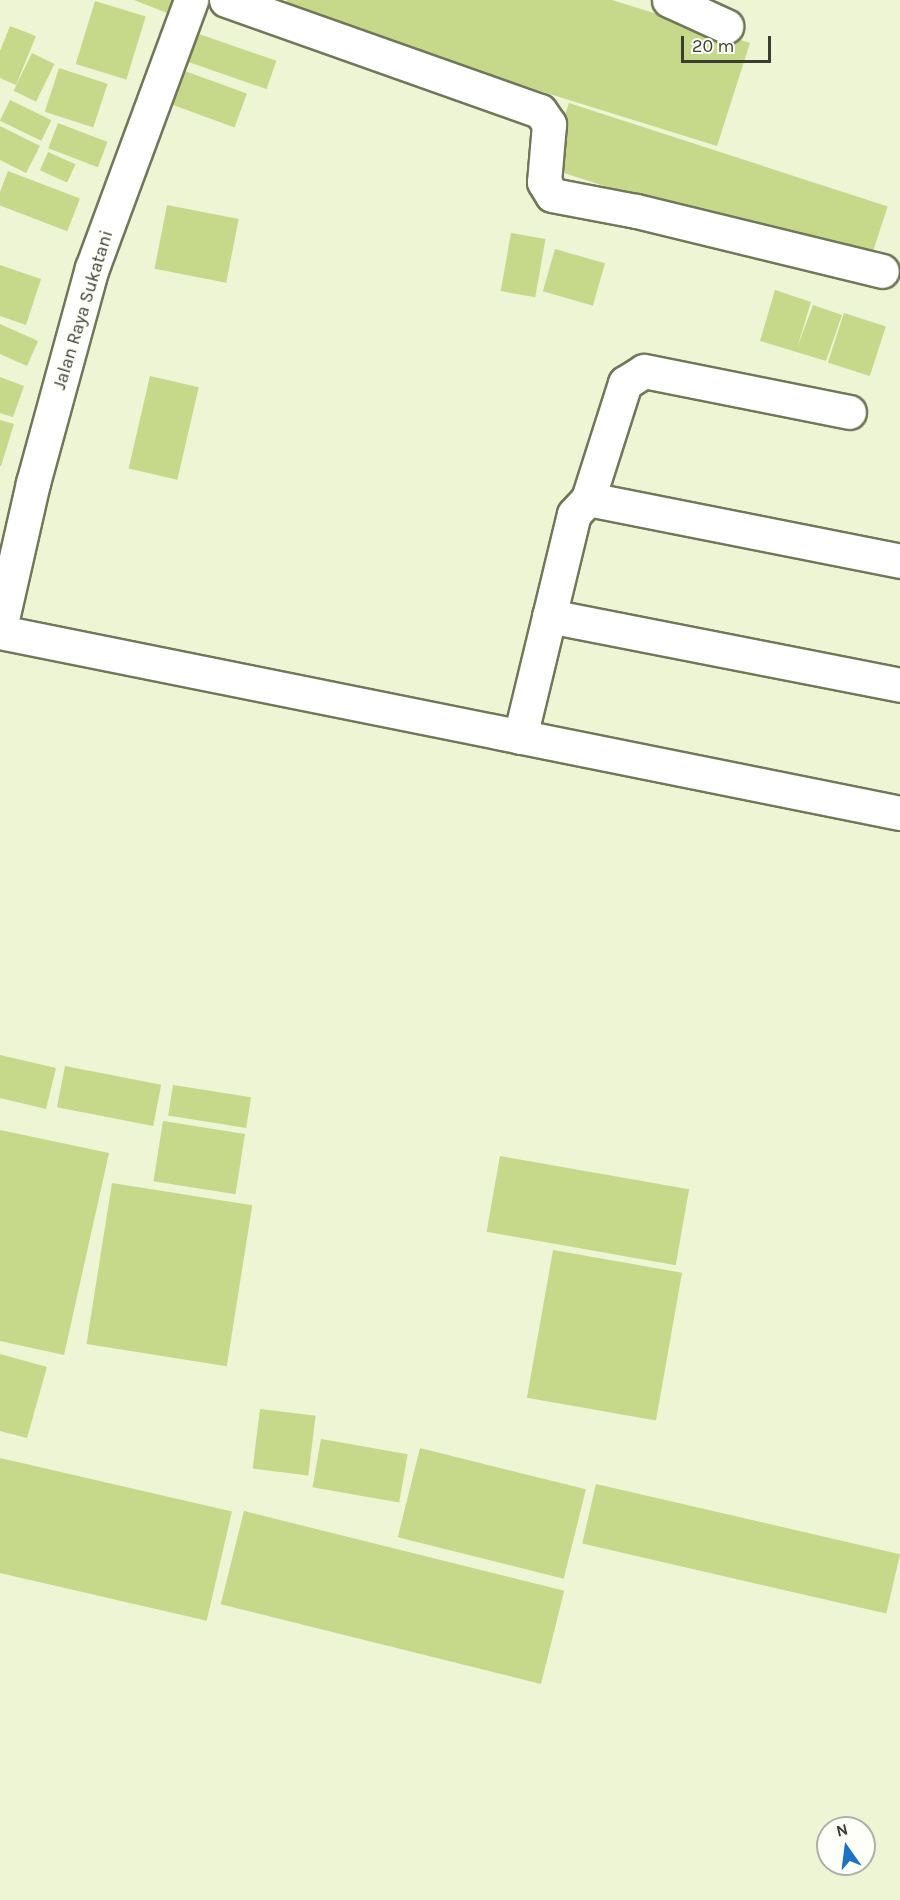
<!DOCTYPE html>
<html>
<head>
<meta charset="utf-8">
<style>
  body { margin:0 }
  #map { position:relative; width:900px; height:1900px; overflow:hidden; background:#edf5d4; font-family:Karla,sans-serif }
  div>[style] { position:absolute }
  .building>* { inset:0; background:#c6d889; transform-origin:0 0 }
  .roads { filter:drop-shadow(2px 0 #70775a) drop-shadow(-2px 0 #70775a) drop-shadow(0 2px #70775a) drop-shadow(0 -2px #70775a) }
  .minor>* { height:33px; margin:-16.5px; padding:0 16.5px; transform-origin:16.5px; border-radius:16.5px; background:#fff }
  .major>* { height:33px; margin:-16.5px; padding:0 16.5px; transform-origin:16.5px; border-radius:16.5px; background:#fff }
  span { translate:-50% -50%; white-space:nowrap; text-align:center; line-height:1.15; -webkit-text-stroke:6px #fdfff8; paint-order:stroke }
  .street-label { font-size:18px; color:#3a3d30 }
  .north { position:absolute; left:816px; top:1816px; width:60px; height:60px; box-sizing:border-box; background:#fdfff8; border:2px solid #afb1a8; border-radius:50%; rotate:346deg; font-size:16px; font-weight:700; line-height:24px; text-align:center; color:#3a3d30 }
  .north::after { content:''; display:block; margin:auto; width:21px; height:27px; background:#1d73c1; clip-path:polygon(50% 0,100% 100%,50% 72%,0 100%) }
  .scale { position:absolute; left:681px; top:36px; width:90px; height:27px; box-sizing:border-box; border:3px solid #3a3d30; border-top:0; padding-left:8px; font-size:18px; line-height:21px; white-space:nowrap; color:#3a3d30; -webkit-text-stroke:4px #fdfff8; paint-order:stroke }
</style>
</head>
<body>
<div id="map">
  <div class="building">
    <i style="clip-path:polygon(134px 0,173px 0,167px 13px)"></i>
    <i style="clip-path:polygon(287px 0,612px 0,750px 43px,717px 146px,283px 11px)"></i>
    <i style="left:95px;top:1px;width:53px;height:66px;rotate:17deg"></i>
    <i style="clip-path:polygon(10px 26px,36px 36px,16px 85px,0 78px,0 51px)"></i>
    <i style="left:196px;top:33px;width:85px;height:30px;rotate:19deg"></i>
    <i style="left:32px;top:53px;width:25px;height:42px;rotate:26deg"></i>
    <i style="left:59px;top:68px;width:51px;height:46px;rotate:18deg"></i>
    <i style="left:182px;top:70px;width:69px;height:36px;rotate:20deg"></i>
    <i style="left:10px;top:100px;width:46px;height:23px;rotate:26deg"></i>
    <i style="left:569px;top:103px;width:335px;height:68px;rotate:18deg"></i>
    <i style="left:58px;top:123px;width:53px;height:27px;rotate:21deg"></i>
    <i style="clip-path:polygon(0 126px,40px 146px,26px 173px,0 160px)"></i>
    <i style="left:48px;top:152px;width:30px;height:20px;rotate:24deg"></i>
    <i style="left:8px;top:171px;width:77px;height:35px;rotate:21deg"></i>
    <i style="left:167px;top:205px;width:73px;height:65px;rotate:11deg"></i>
    <i style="left:511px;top:233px;width:35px;height:59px;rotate:10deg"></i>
    <i style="left:555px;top:249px;width:52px;height:44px;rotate:16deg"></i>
    <i style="clip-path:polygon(0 265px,41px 279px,26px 325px,0 316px)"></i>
    <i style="clip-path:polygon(775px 290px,811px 302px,797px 348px,813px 305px,842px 315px,826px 361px,760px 341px)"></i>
    <i style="left:844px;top:313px;width:44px;height:52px;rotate:18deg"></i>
    <i style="clip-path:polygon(0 324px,38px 341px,27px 366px,0 354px)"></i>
    <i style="left:150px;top:376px;width:50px;height:95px;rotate:13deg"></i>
    <i style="clip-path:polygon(0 377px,24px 386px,13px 417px,0 413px)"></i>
    <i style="clip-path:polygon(0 420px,14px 424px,1px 466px,0 466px)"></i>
    <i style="clip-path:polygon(0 1055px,56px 1068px,46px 1109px,0 1098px)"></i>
    <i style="left:65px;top:1066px;width:98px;height:42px;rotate:11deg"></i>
    <i style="left:173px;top:1085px;width:79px;height:31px;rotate:9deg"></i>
    <i style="left:163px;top:1121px;width:83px;height:61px;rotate:9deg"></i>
    <i style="clip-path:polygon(0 1130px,109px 1153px,64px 1355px,0 1341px)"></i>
    <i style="left:500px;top:1156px;width:192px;height:77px;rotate:10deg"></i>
    <i style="left:112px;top:1183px;width:142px;height:163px;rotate:9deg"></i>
    <i style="left:553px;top:1250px;width:131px;height:150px;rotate:10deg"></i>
    <i style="clip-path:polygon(0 1354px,47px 1367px,27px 1438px,0 1431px)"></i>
    <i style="left:260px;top:1409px;width:56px;height:60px;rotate:7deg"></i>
    <i style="left:321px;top:1439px;width:88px;height:49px;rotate:10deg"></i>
    <i style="left:420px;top:1448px;width:171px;height:92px;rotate:14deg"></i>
    <i style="left:0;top:1458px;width:238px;height:112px;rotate:13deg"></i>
    <i style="left:596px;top:1484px;width:312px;height:61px;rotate:13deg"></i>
    <i style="left:244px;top:1511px;width:330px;height:96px;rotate:14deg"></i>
  </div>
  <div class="roads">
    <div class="minor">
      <i style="left:226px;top:0;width:333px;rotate:19.5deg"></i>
      <i style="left:540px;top:111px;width:16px;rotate:55deg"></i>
      <i style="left:549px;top:124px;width:58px;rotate:94.9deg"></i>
      <i style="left:544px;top:182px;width:15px;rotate:58deg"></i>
      <i style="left:552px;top:195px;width:86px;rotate:10.8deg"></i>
      <i style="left:636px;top:211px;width:253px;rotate:13.7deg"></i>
      <i style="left:669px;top:0;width:63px;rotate:24.5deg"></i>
      <i style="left:588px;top:499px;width:122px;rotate:-72.3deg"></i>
      <i style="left:625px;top:383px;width:22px;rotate:-32deg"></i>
      <i style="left:644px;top:371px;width:209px;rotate:11.3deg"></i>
      <i style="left:549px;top:616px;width:358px;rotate:11.1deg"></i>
      <i style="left:0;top:632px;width:918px;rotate:11.37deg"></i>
      <i style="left:520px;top:737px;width:229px;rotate:-76.4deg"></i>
      <i style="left:574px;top:514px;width:21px;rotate:-47deg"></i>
      <i style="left:588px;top:499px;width:318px;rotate:11.2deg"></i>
    </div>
    <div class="major">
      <i style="left:0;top:628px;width:149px;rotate:-77.2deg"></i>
      <i style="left:33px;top:483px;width:223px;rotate:-74.7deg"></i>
      <i style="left:92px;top:268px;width:286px;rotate:-69.7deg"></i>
    </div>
  </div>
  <div class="street-label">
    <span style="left:83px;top:310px;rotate:-73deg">Jalan Raya Sukatani</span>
  </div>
  <div class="north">N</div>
  <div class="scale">20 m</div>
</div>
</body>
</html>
